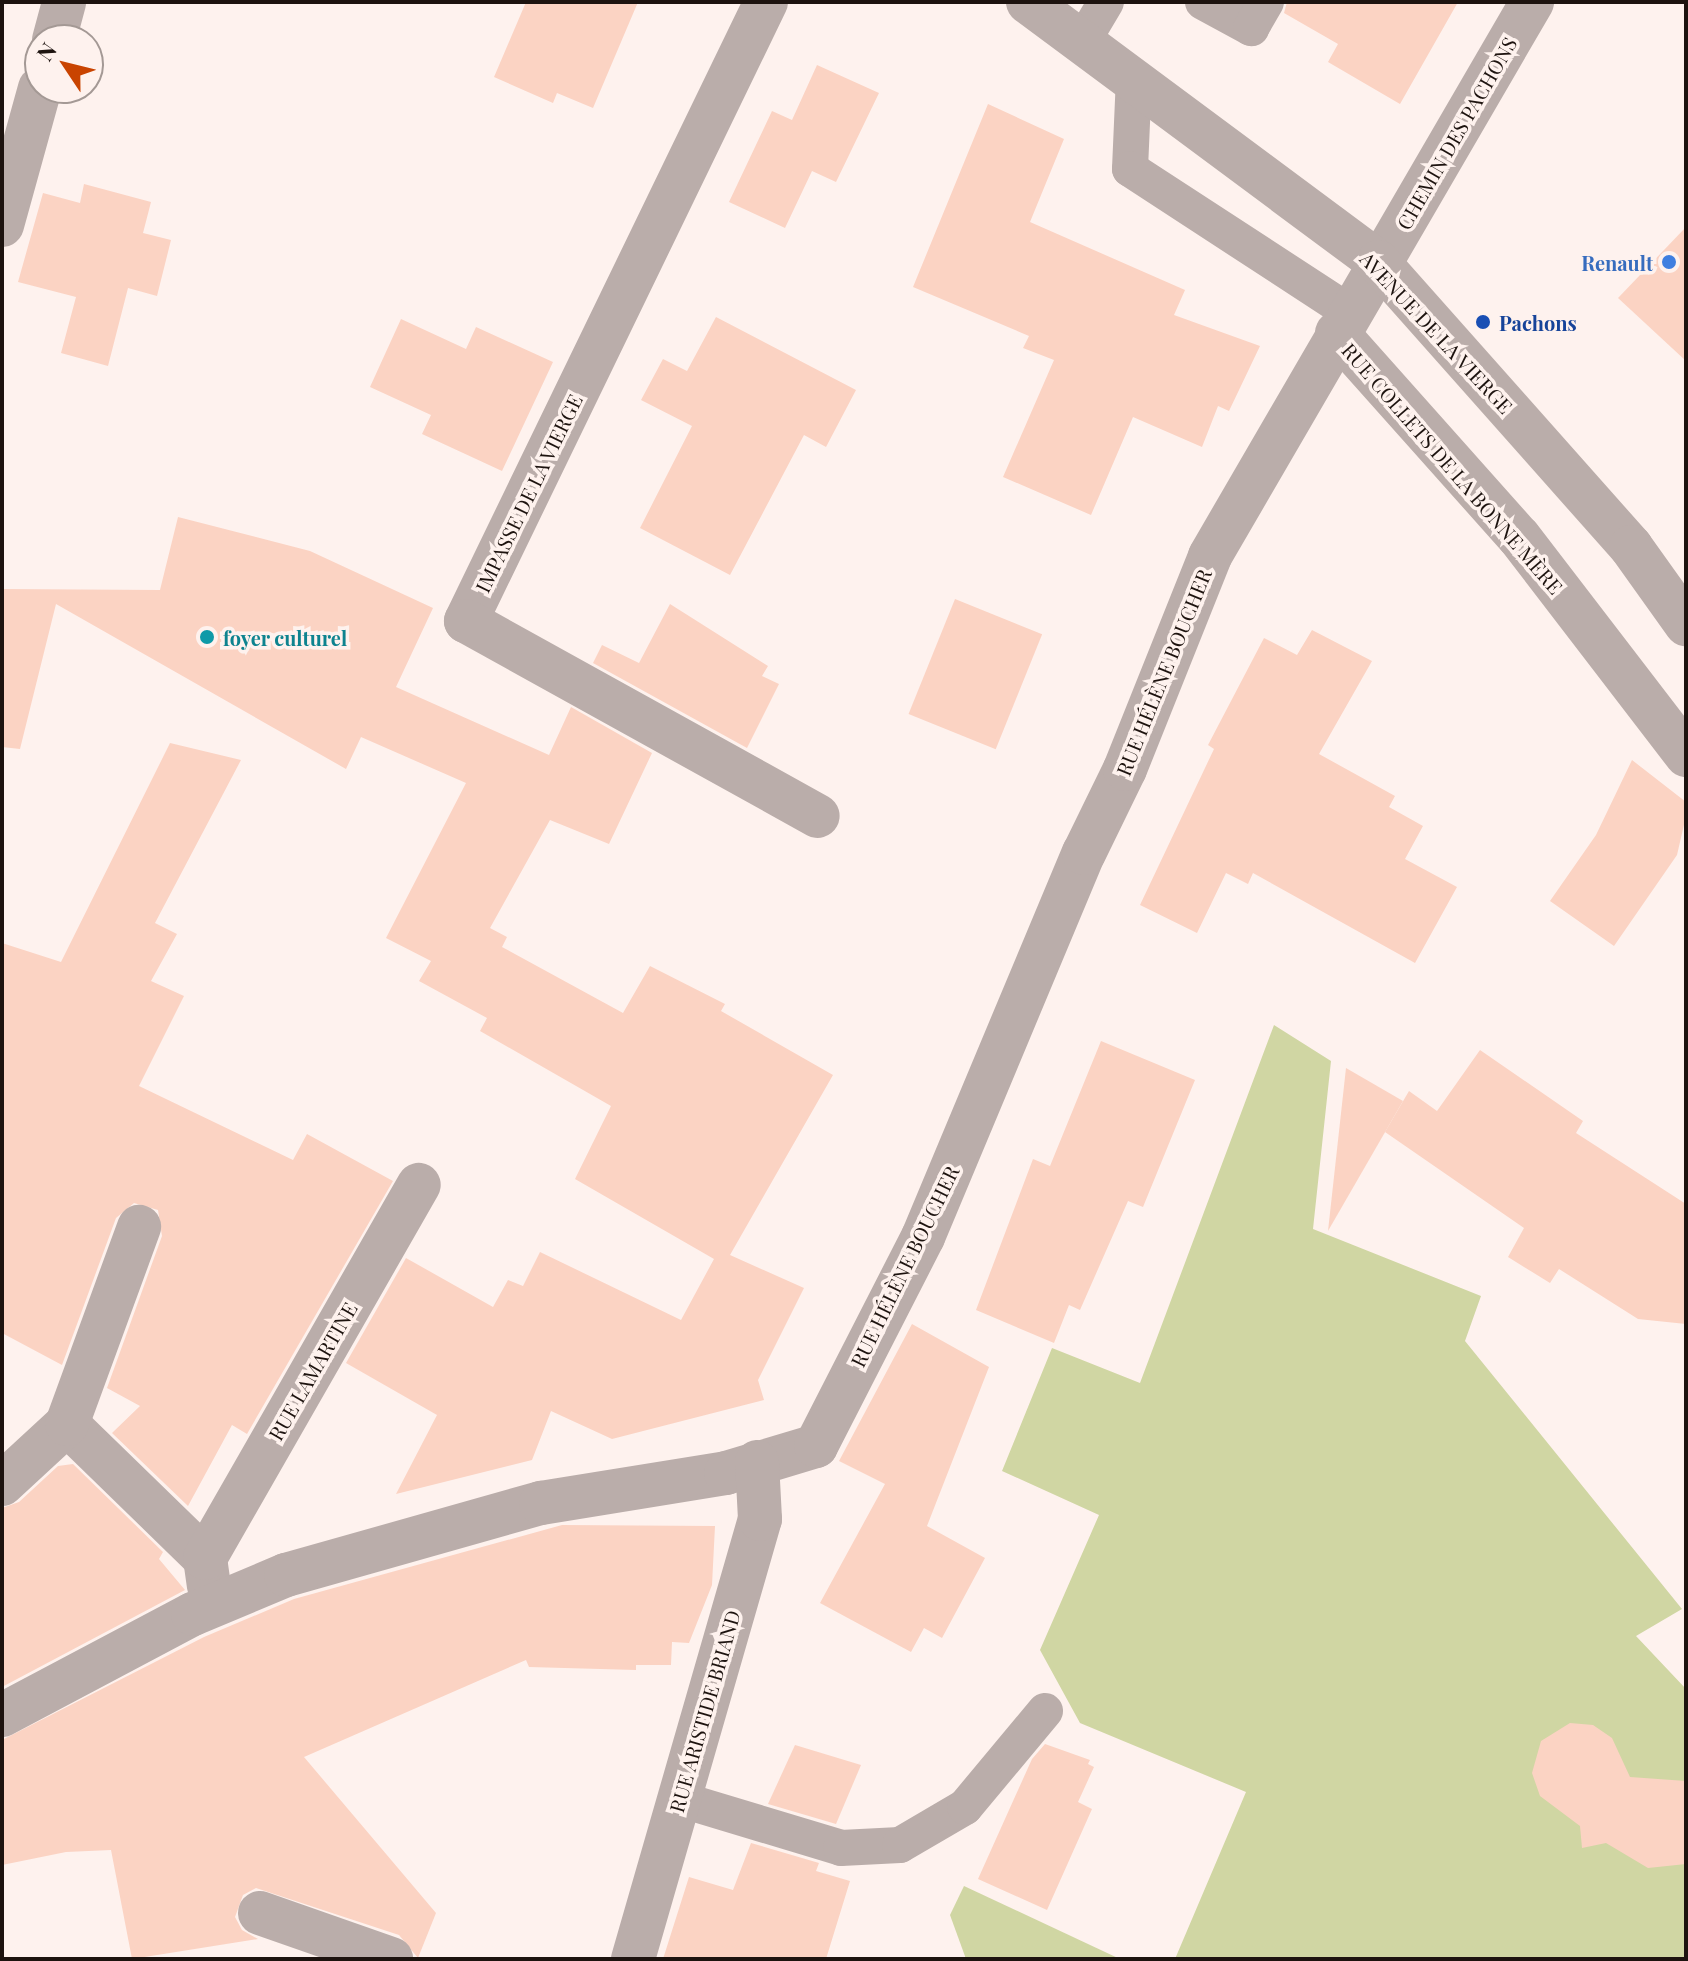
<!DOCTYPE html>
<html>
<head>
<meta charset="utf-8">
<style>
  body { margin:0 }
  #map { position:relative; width:1688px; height:1961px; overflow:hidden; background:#fef2ee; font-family:"Playfair Display",serif }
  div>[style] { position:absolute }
  .green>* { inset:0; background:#d0d6a3 }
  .building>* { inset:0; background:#fbd3c3; transform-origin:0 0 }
  .service>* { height:36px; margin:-18px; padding:0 18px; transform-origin:18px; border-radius:18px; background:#baadaa }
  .minor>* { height:44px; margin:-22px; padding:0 22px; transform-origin:22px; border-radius:22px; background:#baadaa }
  .tertiary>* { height:44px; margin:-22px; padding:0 22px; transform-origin:22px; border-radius:22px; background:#baadaa }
  .dots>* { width:22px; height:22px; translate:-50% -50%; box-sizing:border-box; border:4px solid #fef2ee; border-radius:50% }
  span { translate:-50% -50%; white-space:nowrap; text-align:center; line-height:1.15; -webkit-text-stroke:7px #fef2ee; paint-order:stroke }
  .street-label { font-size:20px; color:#1d130f }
  .shop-label { font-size:20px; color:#366cbe; font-weight:700 }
  .right { translate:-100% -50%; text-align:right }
  .transit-label { font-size:20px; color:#164399; font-weight:700 }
  .left { translate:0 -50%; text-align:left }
  .culture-label { font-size:20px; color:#0d838f; font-weight:700 }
  .frame { position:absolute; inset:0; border:4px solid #1d130f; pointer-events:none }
  .north { position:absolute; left:24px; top:24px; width:80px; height:80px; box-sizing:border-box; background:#fef2ee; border:2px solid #a49995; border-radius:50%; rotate:305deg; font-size:22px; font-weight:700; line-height:32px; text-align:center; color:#1d130f }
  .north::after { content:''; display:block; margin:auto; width:28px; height:36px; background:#c94401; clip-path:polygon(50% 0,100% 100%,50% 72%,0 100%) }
</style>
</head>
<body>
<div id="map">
  <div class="green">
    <i style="clip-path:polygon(1274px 1025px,1331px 1061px,1313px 1229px,1481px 1296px,1465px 1341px,1682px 1609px,1636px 1636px,1686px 1689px,1686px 1959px,1175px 1959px,1246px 1792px,1080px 1723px,1040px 1650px,1099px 1515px,1002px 1471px,1052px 1348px,1140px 1383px)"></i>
    <i style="clip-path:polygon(964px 1886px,1120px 1959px,966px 1959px,950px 1915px)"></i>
  </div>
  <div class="building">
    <i style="clip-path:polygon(526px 2px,638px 2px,593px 108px,557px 93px,553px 103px,494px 77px)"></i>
    <i style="clip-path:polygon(1287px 2px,1458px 2px,1400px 104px,1328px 62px,1338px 44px,1284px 13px)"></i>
    <i style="clip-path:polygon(817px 65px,879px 93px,836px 182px,812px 171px,785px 228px,729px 202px,772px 111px,792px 120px)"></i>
    <i style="clip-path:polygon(988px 104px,1064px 139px,1030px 222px,1185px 290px,1174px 315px,1260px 346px,1229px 411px,1218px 406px,1202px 447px,1133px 417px,1091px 515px,1003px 477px,1054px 360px,1023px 348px,1029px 336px,913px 287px)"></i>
    <i style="clip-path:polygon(84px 184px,151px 202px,143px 233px,171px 240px,157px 296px,128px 288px,108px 366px,61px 353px,76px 297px,18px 282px,43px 193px,80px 203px)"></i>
    <i style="clip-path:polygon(1686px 227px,1686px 361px,1618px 298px)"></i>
    <i style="clip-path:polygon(716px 317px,856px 390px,826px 447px,804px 435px,730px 575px,640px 528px,692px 426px,641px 400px,663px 359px,687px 371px)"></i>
    <i style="clip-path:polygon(401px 319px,466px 349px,476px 327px,553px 362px,502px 471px,422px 434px,431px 415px,370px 387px)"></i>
    <i style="clip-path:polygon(178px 517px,310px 551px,433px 608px,396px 687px,549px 755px,571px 707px,652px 753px,609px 844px,550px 820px,490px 928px,507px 937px,502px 947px,623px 1013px,650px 966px,725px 1004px,721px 1011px,833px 1075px,730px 1255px,804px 1288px,758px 1380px,764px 1400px,612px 1439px,551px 1411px,532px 1460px,396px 1494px,437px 1415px,346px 1363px,406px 1258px,493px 1307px,508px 1280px,523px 1286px,540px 1252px,681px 1320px,714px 1259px,575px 1179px,611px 1106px,480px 1031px,487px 1018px,419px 981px,431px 961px,386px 938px,466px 783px,361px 737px,346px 769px,56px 604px,20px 749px,2px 747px,2px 589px,160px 590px)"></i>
    <i style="left:955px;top:599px;width:94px;height:124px;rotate:22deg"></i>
    <i style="clip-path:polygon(670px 604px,768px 666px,762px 676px,779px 684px,747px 748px,593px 663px,602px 645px,639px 663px)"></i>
    <i style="clip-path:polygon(1312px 630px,1372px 661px,1319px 754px,1395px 796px,1389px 807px,1423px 826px,1405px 859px,1457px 887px,1415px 963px,1253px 873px,1248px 884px,1226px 873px,1197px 933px,1140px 905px,1214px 749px,1208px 745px,1264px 638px,1297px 655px)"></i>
    <i style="clip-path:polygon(170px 743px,241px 760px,155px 923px,177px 934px,151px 981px,184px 996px,139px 1086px,293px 1160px,307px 1134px,393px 1181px,247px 1434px,232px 1425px,188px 1506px,112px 1433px,140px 1406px,107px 1388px,162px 1236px,158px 1210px,134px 1203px,116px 1218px,62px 1365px,2px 1333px,2px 943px,61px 962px)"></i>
    <i style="clip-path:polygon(1632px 760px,1686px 802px,1686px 816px,1677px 855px,1614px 946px,1550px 901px,1596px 835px)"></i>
    <i style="clip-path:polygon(1101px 1041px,1195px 1080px,1143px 1207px,1128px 1201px,1080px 1310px,1069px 1305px,1054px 1343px,976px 1310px,1033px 1159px,1050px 1166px)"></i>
    <i style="clip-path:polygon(1480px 1050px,1583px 1121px,1576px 1133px,1686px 1204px,1686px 1324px,1638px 1319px,1559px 1269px,1550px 1283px,1508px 1257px,1524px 1228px,1385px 1132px,1409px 1091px,1437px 1111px)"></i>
    <i style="clip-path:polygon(1346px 1068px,1403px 1101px,1328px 1231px)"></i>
    <i style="clip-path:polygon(912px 1324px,989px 1367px,927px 1526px,985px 1558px,942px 1638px,924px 1628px,911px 1652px,820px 1603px,885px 1484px,839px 1461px)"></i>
    <i style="clip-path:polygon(73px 1464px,163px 1552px,159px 1559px,185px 1590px,2px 1687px,2px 1508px,19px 1502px,58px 1466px)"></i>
    <i style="clip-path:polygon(562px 1525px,715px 1526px,712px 1585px,689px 1643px,672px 1642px,671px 1665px,636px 1665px,636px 1670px,529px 1667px,526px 1660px,304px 1757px,436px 1913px,418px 1958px,399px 1935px,256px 1888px,243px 1895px,235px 1917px,242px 1930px,258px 1939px,132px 1959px,111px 1850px,66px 1852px,2px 1865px,2px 1740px,204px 1637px,294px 1599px)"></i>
    <i style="clip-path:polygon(1570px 1723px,1593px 1725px,1612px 1738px,1630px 1777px,1686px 1781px,1686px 1864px,1648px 1868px,1606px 1843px,1582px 1848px,1580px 1826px,1540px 1796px,1532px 1773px,1541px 1741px)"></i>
    <i style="clip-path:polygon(1045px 1744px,1090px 1760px,1088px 1764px,1094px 1767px,1078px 1802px,1092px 1809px,1047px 1910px,978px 1879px,1032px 1759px)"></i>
    <i style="clip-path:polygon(795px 1745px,861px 1765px,836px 1824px,768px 1804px)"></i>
    <i style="clip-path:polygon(751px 1843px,819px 1863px,816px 1871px,850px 1881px,826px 1959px,663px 1959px,689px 1877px,733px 1890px)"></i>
  </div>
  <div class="service">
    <i style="left:1203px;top:2px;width:55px;rotate:28.4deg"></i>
    <i style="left:1251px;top:28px;width:30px;rotate:-60deg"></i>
    <i style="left:1084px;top:39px;width:43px;rotate:-59.3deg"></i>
    <i style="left:1134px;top:77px;width:92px;rotate:92.5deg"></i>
    <i style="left:1130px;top:169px;width:262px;rotate:33.1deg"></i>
    <i style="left:679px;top:1799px;width:169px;rotate:16.8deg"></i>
    <i style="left:841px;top:1848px;width:59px;rotate:-2.9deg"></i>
    <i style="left:900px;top:1845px;width:75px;rotate:-30.3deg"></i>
    <i style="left:965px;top:1807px;width:125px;rotate:-50.2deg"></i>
  </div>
  <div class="minor">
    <i style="left:766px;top:2px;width:688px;rotate:115.86deg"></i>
    <i style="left:466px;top:621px;width:402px;rotate:29deg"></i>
    <i style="left:54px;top:40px;width:39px;rotate:-75deg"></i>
    <i style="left:2px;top:225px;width:142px;rotate:-74.5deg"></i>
    <i style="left:1337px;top:333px;width:273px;rotate:48.3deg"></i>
    <i style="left:1519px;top:537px;width:275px;rotate:52.5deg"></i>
    <i style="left:67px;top:1424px;width:192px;rotate:44.2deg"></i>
    <i style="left:205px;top:1558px;width:28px;rotate:82deg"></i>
    <i style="left:2px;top:1484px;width:88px;rotate:-42.7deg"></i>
    <i style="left:67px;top:1424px;width:210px;rotate:-69.9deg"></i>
    <i style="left:205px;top:1558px;width:430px;rotate:-60.2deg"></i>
    <i style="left:2px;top:1715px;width:216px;rotate:-27.9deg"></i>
    <i style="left:193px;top:1614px;width:101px;rotate:-22.8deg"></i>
    <i style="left:286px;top:1575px;width:265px;rotate:-15.8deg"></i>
    <i style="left:541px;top:1503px;width:187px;rotate:-9.2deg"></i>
    <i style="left:726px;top:1473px;width:94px;rotate:-16.7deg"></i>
    <i style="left:816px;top:1446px;width:235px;rotate:-62.9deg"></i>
    <i style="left:923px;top:1237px;width:416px;rotate:-67.3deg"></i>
    <i style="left:1084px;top:853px;width:93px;rotate:-64deg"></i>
    <i style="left:1125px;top:769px;width:229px;rotate:-68.2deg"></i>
    <i style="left:1210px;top:556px;width:641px;rotate:-59.83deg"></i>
    <i style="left:260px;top:1913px;width:139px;rotate:19.3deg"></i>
    <i style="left:633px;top:1959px;width:458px;rotate:-73.9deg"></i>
    <i style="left:760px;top:1519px;width:57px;rotate:-93deg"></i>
  </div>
  <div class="tertiary">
    <i style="left:1028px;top:2px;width:436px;rotate:36.6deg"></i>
    <i style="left:1378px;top:262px;width:381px;rotate:48.4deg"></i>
    <i style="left:1631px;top:547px;width:95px;rotate:54.5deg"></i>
  </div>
  <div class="dots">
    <i style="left:1669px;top:262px;background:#3f7fe0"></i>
    <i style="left:1483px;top:322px;background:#1a4fb4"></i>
    <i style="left:207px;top:637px;background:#0f9aa8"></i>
  </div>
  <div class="street-label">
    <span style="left:1456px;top:133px;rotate:-60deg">CHEMIN DES PACHONS</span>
    <span style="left:1437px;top:332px;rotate:47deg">AVENUE DE LA VIERGE</span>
    <span style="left:1453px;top:468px;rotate:49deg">RUE COLLETS DE LA BONNE MÈRE</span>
    <span style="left:528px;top:493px;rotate:-64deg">IMPASSE DE LA VIERGE</span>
    <span style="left:1163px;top:672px;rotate:-68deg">RUE HÉLÈNE BOUCHER</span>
    <span style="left:904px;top:1266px;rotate:-64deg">RUE HÉLÈNE BOUCHER</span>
    <span style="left:312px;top:1371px;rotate:-60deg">RUE LAMARTINE</span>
    <span style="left:704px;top:1711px;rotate:-74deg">RUE ARISTIDE BRIAND</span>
  </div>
  <div class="shop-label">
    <span class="right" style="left:1653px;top:262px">Renault</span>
  </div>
  <div class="transit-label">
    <span class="left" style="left:1499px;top:322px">Pachons</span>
  </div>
  <div class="culture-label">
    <span class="left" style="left:223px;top:637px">foyer culturel</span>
  </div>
  <div class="frame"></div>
  <div class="north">N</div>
</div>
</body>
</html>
